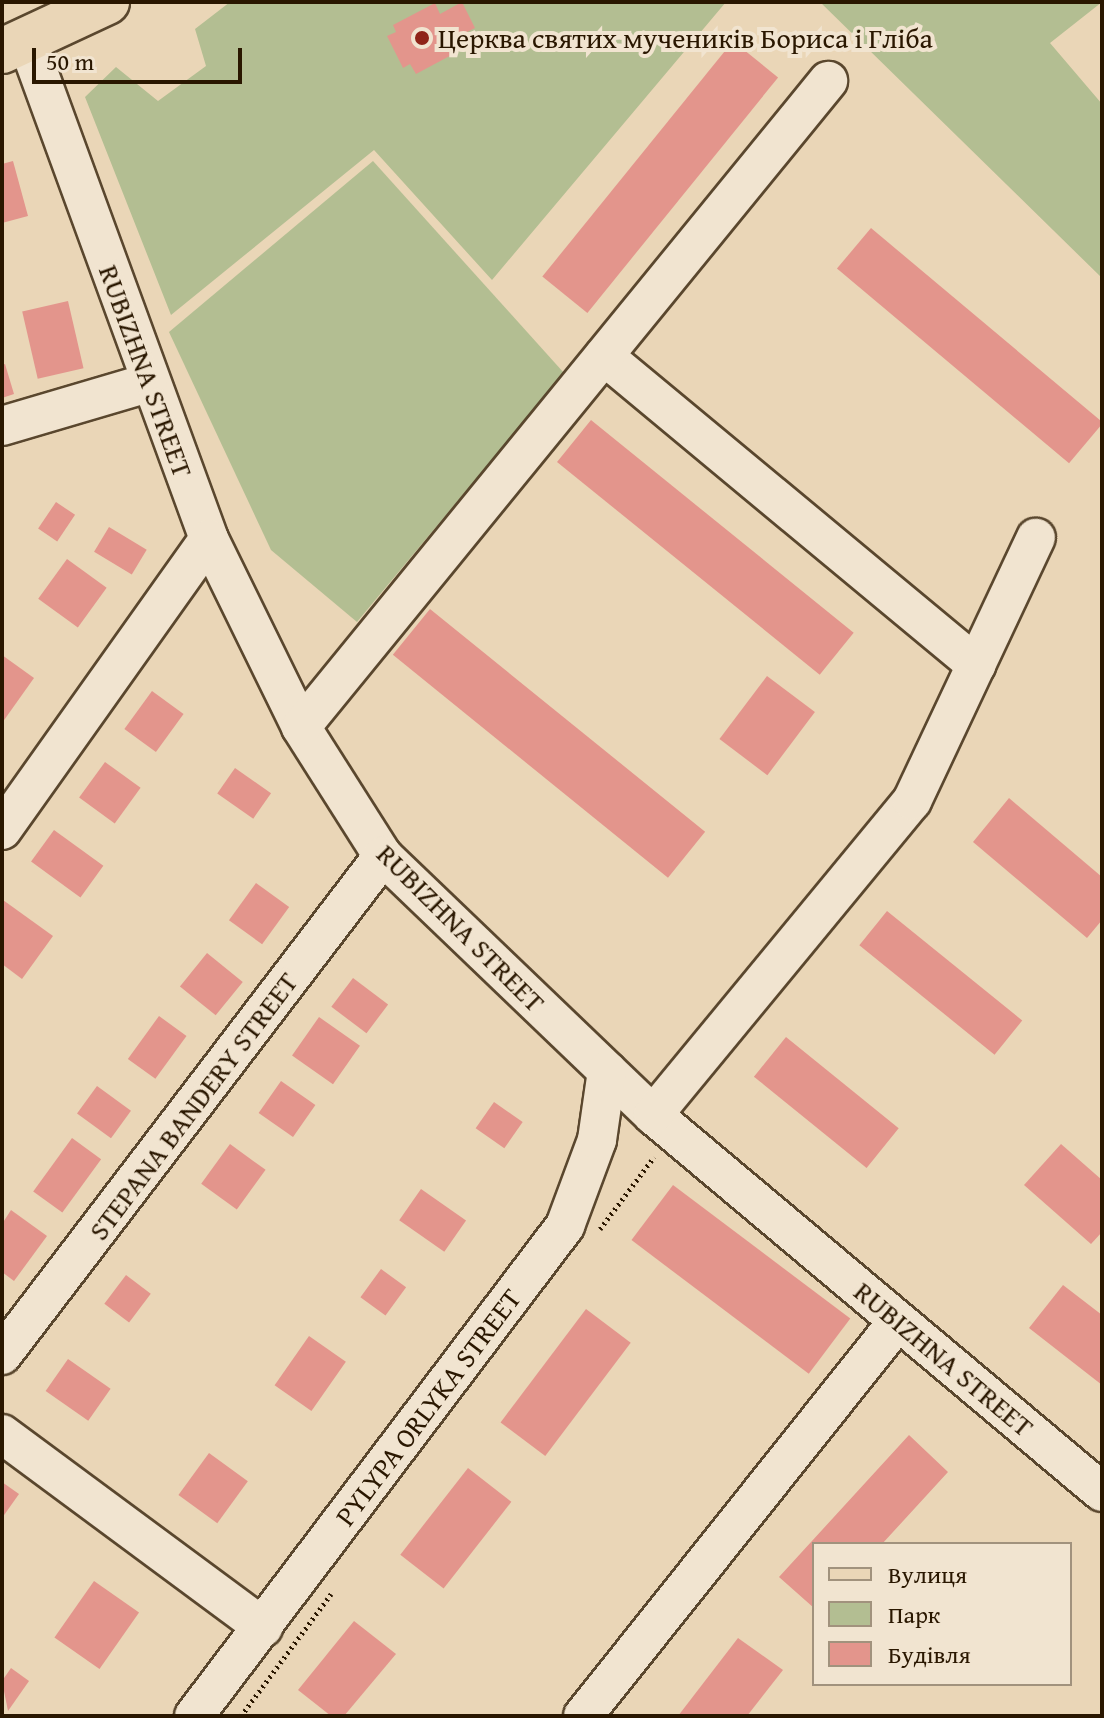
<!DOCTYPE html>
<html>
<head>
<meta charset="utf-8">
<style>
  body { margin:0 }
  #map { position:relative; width:1104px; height:1718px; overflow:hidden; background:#ead6b7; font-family:"Gentium Book Plus",serif }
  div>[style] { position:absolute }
  .green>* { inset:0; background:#b3be92 }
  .building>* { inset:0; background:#e3958c; transform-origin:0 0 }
  .path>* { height:5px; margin-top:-2.5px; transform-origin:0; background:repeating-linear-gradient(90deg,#2a1700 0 2px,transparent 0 6px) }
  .roads { filter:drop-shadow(2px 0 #5a472e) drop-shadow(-2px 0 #5a472e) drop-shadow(0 2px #5a472e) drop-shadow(0 -2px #5a472e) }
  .minor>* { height:38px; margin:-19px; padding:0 19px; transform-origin:19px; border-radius:19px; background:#f1e4d0 }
  .major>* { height:44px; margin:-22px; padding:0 22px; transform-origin:22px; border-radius:22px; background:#ead6b7 }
  .dots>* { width:22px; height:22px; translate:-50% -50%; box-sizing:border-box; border:4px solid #f1e4d0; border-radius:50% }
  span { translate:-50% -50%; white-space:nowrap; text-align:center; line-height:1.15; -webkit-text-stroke:8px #f1e4d0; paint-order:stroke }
  .poi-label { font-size:28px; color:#2a1700 }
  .left { translate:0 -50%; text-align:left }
  .street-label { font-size:28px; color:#2a1700 }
  .frame { position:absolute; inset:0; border:4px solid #2a1700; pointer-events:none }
  .legend { position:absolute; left:812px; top:1542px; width:260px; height:144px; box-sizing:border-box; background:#f1e4d0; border:2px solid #a1927d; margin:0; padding:10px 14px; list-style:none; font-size:24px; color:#2a1700 }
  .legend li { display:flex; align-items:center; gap:16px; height:40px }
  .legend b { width:40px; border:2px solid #a1927d }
  .scale { position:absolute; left:32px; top:48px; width:210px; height:36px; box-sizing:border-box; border:4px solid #2a1700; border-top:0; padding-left:10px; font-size:24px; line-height:28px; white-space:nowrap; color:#2a1700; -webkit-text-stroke:6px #f1e4d0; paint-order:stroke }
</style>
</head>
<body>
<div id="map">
  <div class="green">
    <i style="clip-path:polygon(230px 2px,726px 2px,492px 280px,374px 150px,171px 315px,85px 97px,116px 67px,158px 101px,206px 66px,195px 29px)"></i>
    <i style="clip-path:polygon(820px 2px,1102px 2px,1050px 43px,1102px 104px,1102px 278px)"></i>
    <i style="clip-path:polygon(373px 161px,564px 373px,357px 622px,271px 550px,169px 332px)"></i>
  </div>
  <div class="building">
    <i style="clip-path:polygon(462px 2px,475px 28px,453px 39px,459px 51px,416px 74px,410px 64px,403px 68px,387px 36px,396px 32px,393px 25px,435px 3px,440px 14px)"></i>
    <i style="left:733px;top:41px;width:58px;height:303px;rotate:39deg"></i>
    <i style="clip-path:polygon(13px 161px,28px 216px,2px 223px,2px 164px)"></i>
    <i style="left:871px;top:228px;width:303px;height:53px;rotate:40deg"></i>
    <i style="left:68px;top:301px;width:69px;height:47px;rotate:77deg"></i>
    <i style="clip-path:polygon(5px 364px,14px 394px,2px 398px,2px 365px)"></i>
    <i style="left:591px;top:420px;width:338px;height:54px;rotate:39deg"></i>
    <i style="left:56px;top:502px;width:23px;height:32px;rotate:34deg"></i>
    <i style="left:109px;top:527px;width:44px;height:29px;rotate:31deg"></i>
    <i style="left:67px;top:559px;width:49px;height:49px;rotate:36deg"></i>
    <i style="left:430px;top:609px;width:354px;height:59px;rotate:39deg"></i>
    <i style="clip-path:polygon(2px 655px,34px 678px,2px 723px)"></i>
    <i style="left:767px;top:676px;width:60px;height:79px;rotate:37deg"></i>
    <i style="left:152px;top:691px;width:39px;height:47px;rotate:36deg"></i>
    <i style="left:105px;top:762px;width:44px;height:44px;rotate:36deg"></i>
    <i style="left:235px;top:768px;width:44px;height:31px;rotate:35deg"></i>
    <i style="clip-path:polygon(1009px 798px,1102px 877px,1102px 920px,1087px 938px,973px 842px)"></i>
    <i style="left:54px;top:830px;width:61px;height:39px;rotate:36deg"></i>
    <i style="left:256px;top:883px;width:41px;height:46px;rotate:36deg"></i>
    <i style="clip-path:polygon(3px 900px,53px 936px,22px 979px,2px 964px)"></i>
    <i style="left:887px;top:911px;width:174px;height:44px;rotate:39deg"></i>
    <i style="left:207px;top:953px;width:46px;height:43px;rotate:39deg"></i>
    <i style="left:353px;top:978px;width:44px;height:36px;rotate:37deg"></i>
    <i style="left:159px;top:1016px;width:34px;height:53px;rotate:36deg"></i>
    <i style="left:319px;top:1017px;width:50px;height:47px;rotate:35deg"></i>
    <i style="left:786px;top:1037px;width:145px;height:51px;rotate:39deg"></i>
    <i style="left:281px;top:1081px;width:42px;height:39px;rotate:35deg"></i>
    <i style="left:97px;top:1086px;width:42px;height:34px;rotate:36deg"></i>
    <i style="left:494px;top:1102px;width:35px;height:32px;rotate:35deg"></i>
    <i style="left:72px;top:1138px;width:36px;height:66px;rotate:36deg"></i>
    <i style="left:230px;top:1144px;width:44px;height:49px;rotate:36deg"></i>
    <i style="clip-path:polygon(1061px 1144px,1102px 1180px,1102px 1232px,1091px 1244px,1024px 1185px)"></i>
    <i style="left:673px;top:1185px;width:222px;height:69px;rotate:37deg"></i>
    <i style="left:421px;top:1189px;width:55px;height:38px;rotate:35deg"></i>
    <i style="clip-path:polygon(11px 1210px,47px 1236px,14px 1281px,2px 1272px,2px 1224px)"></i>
    <i style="left:381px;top:1269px;width:31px;height:35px;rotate:36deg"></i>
    <i style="left:126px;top:1275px;width:31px;height:36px;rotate:37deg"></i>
    <i style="clip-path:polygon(1063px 1285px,1102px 1315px,1102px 1385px,1029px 1328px)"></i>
    <i style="left:586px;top:1309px;width:56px;height:142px;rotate:37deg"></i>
    <i style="left:309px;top:1336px;width:45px;height:60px;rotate:35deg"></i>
    <i style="left:68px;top:1359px;width:52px;height:39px;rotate:35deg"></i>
    <i style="clip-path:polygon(909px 1435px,948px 1472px,882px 1544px,814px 1544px,814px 1608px,779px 1577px)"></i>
    <i style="left:209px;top:1453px;width:48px;height:52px;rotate:36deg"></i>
    <i style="left:468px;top:1468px;width:55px;height:110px;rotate:38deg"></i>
    <i style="clip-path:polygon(2px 1482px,19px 1494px,2px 1518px)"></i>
    <i style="left:94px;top:1581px;width:55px;height:69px;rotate:35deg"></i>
    <i style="clip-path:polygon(354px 1621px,396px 1654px,344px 1716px,331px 1716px,298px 1690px)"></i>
    <i style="clip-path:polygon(738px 1638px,783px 1670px,747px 1716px,678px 1716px)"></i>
    <i style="clip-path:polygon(11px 1668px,29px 1681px,8px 1711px,2px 1681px)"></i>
  </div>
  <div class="path">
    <i style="left:600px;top:1229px;width:90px;rotate:-53.1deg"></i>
    <i style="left:241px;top:1716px;width:152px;rotate:-53.6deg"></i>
  </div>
  <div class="roads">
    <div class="minor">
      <i style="left:27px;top:41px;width:530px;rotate:69.92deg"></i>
      <i style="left:209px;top:539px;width:209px;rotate:63.9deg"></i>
      <i style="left:301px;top:727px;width:153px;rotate:57.6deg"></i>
      <i style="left:383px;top:856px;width:374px;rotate:43.8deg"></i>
      <i style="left:653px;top:1115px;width:586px;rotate:40.02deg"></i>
      <i style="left:604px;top:356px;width:484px;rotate:39.7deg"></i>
      <i style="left:2px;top:426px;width:152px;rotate:-16.4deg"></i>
      <i style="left:301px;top:727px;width:834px;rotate:-50.79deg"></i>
      <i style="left:2px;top:830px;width:357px;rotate:-54.6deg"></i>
      <i style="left:653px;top:1115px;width:407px;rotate:-50.5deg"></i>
      <i style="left:912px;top:801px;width:291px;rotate:-64.8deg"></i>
      <i style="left:2px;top:1355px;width:628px;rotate:-52.64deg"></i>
      <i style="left:2px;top:1434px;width:325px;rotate:36.5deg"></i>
      <i style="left:194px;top:1716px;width:615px;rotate:-52.87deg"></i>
      <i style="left:565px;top:1226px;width:92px;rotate:-69.6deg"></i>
      <i style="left:597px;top:1140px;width:70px;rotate:-81.8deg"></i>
      <i style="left:583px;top:1716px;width:505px;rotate:-51.43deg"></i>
    </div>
    <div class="major">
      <i style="left:2px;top:51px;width:116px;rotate:-25deg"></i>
    </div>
  </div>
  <div class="dots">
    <i style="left:422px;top:38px;background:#8f2418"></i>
  </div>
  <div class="poi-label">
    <span class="left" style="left:438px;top:38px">Церква святих мучеників Бориса і Гліба</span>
  </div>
  <div class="street-label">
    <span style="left:146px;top:371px;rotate:70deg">RUBIZHNA STREET</span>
    <span style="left:461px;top:928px;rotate:45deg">RUBIZHNA STREET</span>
    <span style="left:193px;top:1106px;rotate:-53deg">STEPANA BANDERY STREET</span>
    <span style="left:944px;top:1359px;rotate:40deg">RUBIZHNA STREET</span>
    <span style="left:428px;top:1407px;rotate:-53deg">PYLYPA ORLYKA STREET</span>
  </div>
  <div class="frame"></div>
  <ul class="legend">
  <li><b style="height:10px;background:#ead6b7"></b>Вулиця</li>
  <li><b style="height:22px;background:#b3be92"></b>Парк</li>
  <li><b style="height:22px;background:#e3958c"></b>Будівля</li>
  </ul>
  <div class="scale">50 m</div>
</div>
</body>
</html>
